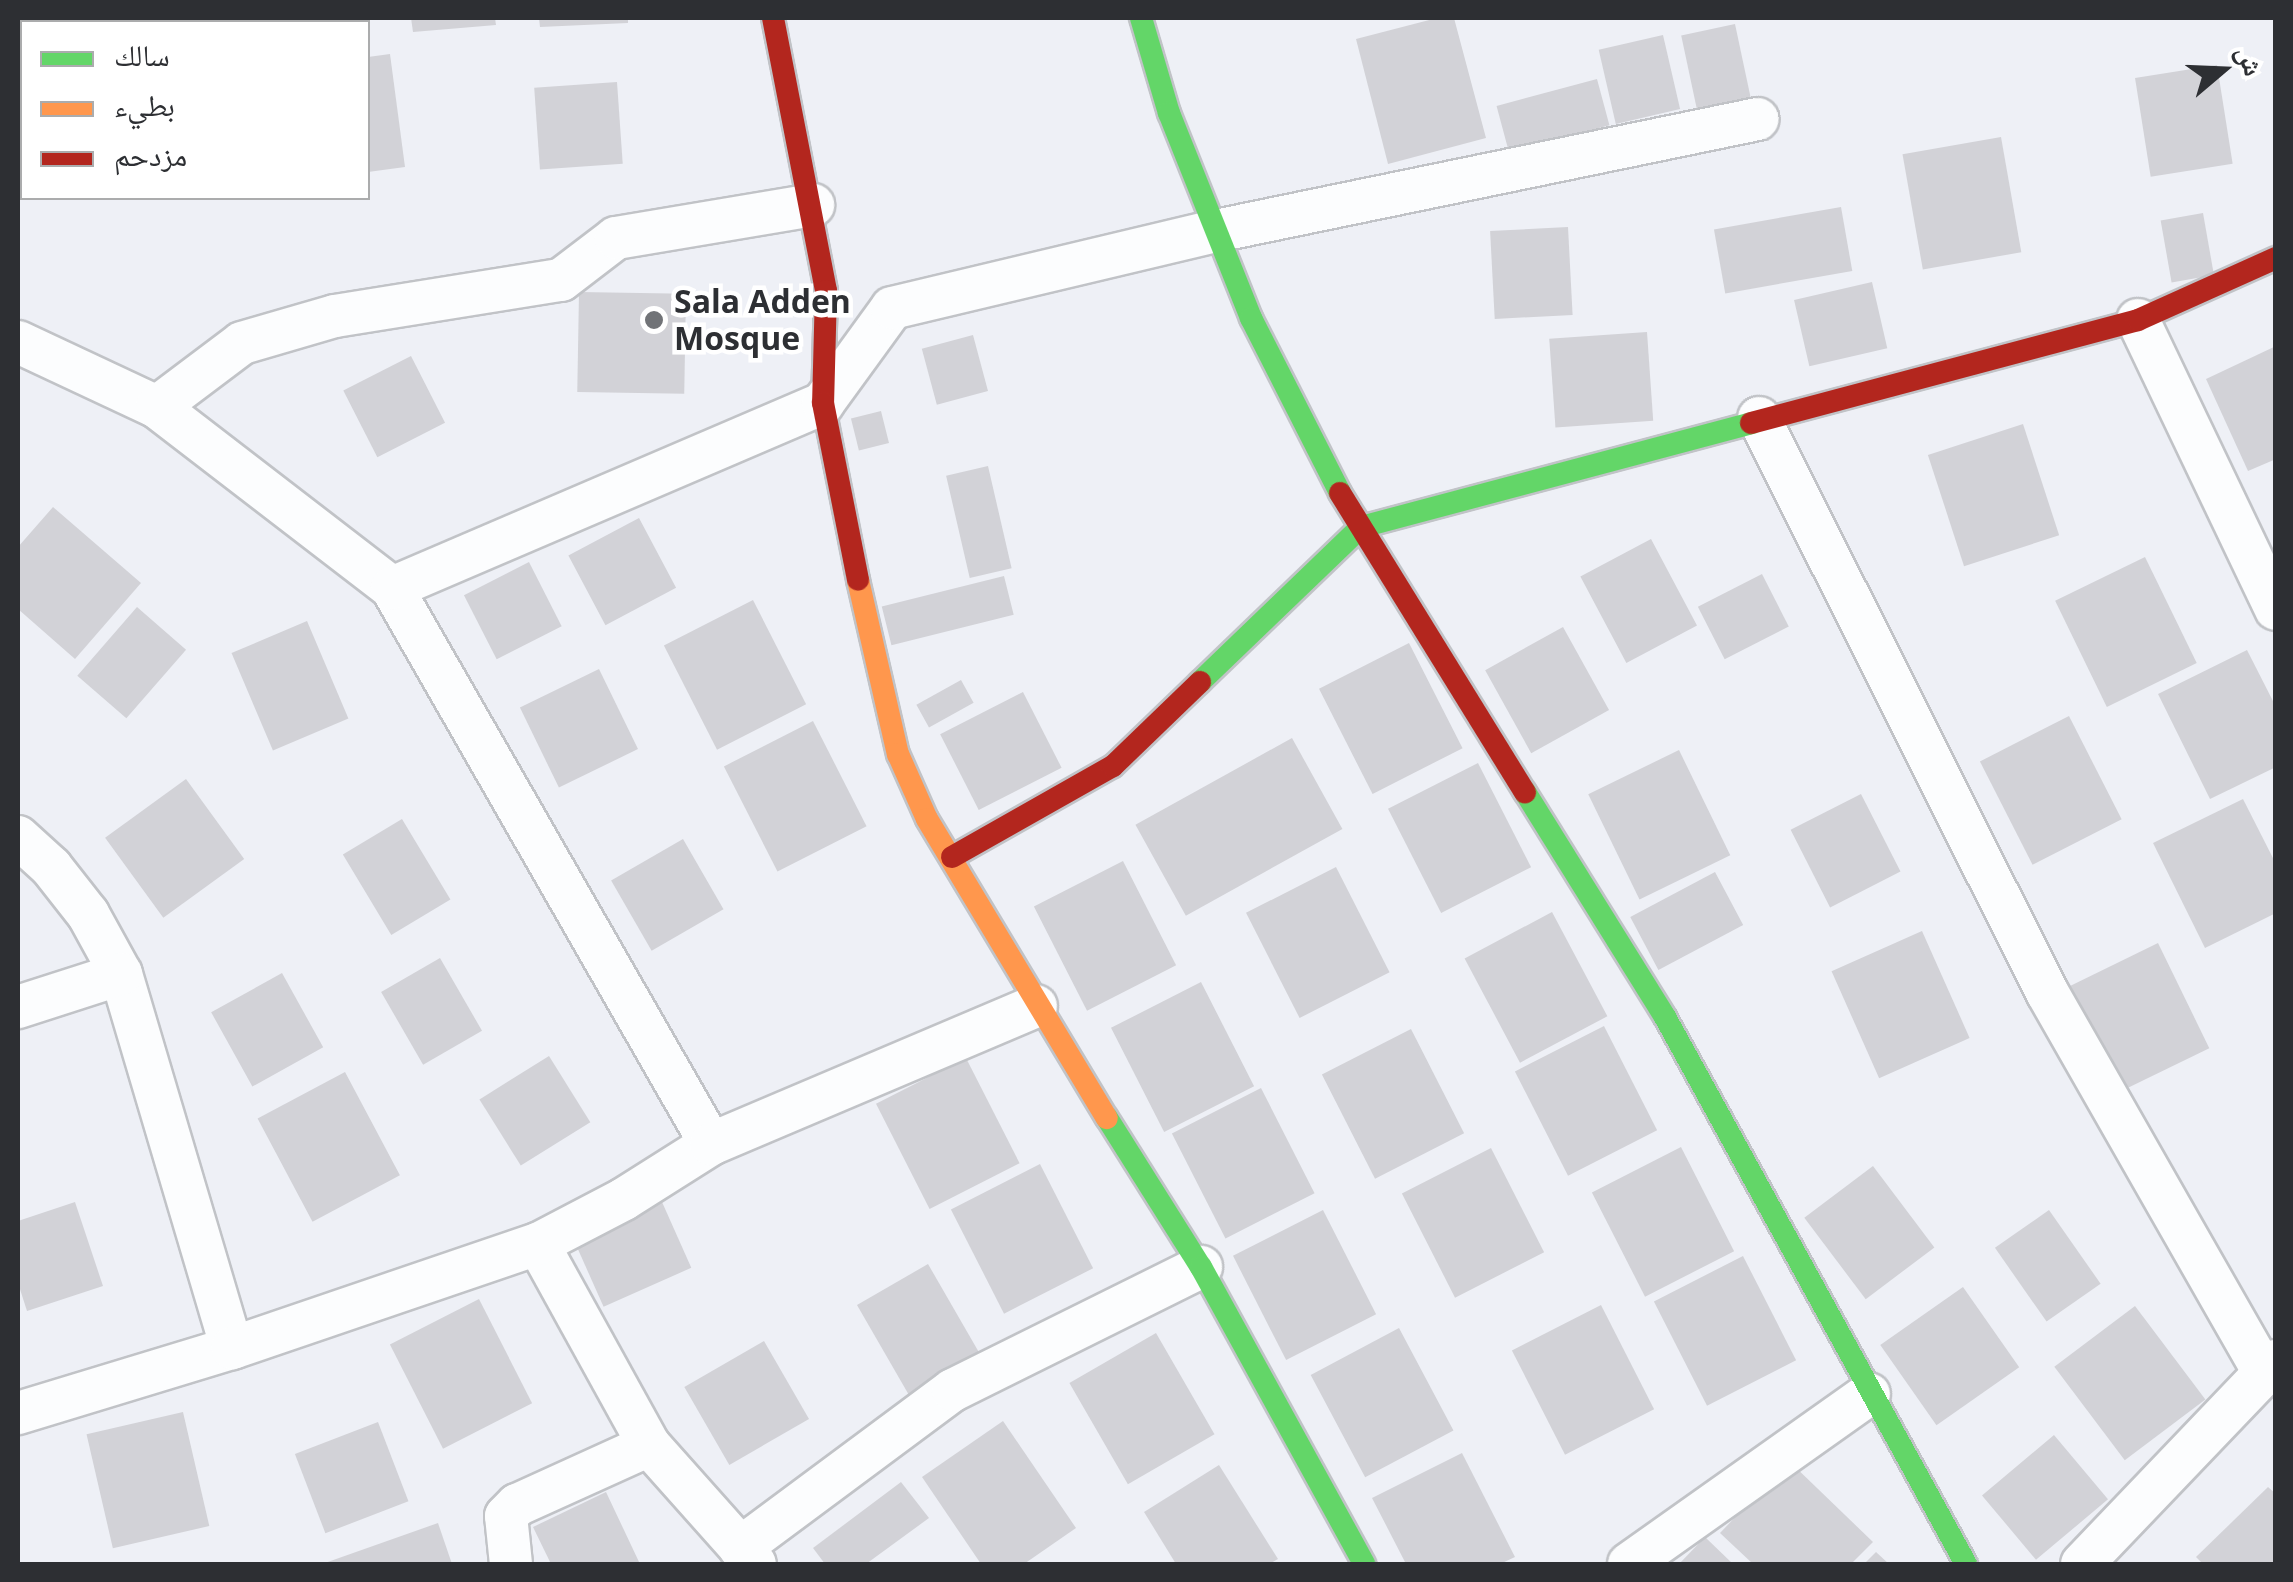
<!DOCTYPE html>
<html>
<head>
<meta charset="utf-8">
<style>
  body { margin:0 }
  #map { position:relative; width:2293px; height:1582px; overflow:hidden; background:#eef0f6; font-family:"Open Sans","Noto Naskh Arabic",sans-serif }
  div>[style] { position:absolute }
  .building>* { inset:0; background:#d2d2d7; transform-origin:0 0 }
  .roads { filter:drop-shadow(2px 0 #c1c3c7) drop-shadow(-2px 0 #c1c3c7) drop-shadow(0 2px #c1c3c7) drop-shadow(0 -2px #c1c3c7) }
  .street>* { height:42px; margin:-21px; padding:0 21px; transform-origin:21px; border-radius:21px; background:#fcfdfe }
  .fast>* { height:22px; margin:-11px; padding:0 11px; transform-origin:11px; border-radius:11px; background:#63d668 }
  .slow>* { height:22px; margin:-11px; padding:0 11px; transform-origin:11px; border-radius:11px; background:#ff974d }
  .jam>* { height:22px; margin:-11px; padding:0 11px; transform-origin:11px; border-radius:11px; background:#b3261e }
  .dots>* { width:28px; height:28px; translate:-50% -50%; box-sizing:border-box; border:5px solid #fff; border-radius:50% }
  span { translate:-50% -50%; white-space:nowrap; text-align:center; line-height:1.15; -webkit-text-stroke:9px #fff; paint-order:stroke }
  .poi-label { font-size:32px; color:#2d2f33; font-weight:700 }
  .left { translate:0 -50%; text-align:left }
  .frame { position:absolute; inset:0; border:20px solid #2d2f33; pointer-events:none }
  .legend { position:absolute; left:20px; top:20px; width:350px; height:180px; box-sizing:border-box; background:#fff; border:2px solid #abacad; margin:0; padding:12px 18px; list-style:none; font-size:30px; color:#2d2f33 }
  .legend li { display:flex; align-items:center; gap:20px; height:50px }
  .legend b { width:50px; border:2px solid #abacad }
  .north { position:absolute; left:2173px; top:20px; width:100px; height:100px; -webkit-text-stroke:8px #fff; paint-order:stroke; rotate:71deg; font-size:28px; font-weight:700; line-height:40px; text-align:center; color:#2d2f33 }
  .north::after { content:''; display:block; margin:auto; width:35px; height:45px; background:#2d2f33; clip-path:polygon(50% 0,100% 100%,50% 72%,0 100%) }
</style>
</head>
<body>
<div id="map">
  <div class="building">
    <i style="left:67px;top:18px;width:81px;height:4px"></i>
    <i style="clip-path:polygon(411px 18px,495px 18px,496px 25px,413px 32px)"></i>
    <i style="clip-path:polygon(539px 18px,628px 18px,628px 23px,540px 27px)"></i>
    <i style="clip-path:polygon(1437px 18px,1454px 18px,1486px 138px,1388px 164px,1356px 39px)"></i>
    <i style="left:1735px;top:24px;width:78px;height:55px;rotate:78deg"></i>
    <i style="left:1663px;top:35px;width:76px;height:66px;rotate:77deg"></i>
    <i style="clip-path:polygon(390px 54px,405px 167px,368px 172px,368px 57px)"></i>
    <i style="left:2217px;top:65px;width:100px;height:83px;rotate:81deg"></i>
    <i style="left:1597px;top:79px;width:48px;height:104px;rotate:75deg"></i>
    <i style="left:617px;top:82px;width:82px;height:83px;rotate:86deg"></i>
    <i style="left:2001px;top:137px;width:117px;height:100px;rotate:80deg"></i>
    <i style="left:1841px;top:207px;width:65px;height:129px;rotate:80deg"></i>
    <i style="left:2203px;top:213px;width:63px;height:43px;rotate:80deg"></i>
    <i style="left:1568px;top:227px;width:88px;height:78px;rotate:87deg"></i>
    <i style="left:1872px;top:282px;width:68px;height:80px;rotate:77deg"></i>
    <i style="left:579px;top:292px;width:107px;height:100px;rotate:1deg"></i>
    <i style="left:1647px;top:332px;width:89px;height:98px;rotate:86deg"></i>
    <i style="left:973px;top:335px;width:58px;height:53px;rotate:75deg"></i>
    <i style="clip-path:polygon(2276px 346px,2276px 459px,2248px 471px,2206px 379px)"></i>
    <i style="left:411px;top:356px;width:75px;height:76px;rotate:63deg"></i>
    <i style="left:881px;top:411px;width:33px;height:31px;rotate:76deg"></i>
    <i style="left:2023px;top:424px;width:117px;height:100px;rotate:72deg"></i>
    <i style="left:988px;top:466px;width:105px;height:43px;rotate:77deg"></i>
    <i style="clip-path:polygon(53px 507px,141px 583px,75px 659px,18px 609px,18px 547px)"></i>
    <i style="left:639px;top:518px;width:79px;height:80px;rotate:62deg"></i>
    <i style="left:1651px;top:539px;width:98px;height:80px;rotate:62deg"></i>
    <i style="left:2145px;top:557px;width:118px;height:100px;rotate:64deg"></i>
    <i style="left:529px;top:562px;width:72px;height:73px;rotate:63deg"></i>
    <i style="left:1762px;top:574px;width:59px;height:72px;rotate:63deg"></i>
    <i style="left:1004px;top:576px;width:40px;height:126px;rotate:76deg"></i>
    <i style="left:753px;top:600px;width:117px;height:100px;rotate:63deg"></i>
    <i style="left:137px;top:607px;width:65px;height:91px;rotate:41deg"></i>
    <i style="left:307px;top:621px;width:106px;height:82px;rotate:67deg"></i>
    <i style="left:1563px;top:627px;width:95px;height:89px;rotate:61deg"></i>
    <i style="left:1409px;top:643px;width:118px;height:101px;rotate:63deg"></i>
    <i style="clip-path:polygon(2247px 650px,2276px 707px,2276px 767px,2210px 799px,2158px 694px)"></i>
    <i style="left:599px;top:669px;width:89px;height:88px;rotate:64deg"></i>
    <i style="left:961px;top:680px;width:26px;height:51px;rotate:61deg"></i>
    <i style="left:1023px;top:692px;width:85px;height:93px;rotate:63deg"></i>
    <i style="left:2069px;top:716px;width:116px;height:100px;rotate:63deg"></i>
    <i style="left:813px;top:721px;width:118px;height:100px;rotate:63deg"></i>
    <i style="left:1292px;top:738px;width:104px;height:179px;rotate:61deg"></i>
    <i style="left:1679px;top:750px;width:117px;height:101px;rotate:64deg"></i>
    <i style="left:1478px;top:763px;width:117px;height:101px;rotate:63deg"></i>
    <i style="left:186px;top:779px;width:99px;height:100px;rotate:54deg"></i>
    <i style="left:1861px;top:794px;width:87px;height:79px;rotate:63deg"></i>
    <i style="clip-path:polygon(2243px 799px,2276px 864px,2276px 913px,2205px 948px,2153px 843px)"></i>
    <i style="left:402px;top:819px;width:94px;height:69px;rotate:59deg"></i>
    <i style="left:683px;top:839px;width:81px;height:83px;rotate:60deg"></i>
    <i style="left:1123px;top:861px;width:117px;height:100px;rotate:63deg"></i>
    <i style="left:1336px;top:867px;width:118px;height:101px;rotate:63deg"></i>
    <i style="left:1715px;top:872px;width:60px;height:96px;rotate:62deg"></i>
    <i style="left:1552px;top:912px;width:118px;height:99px;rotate:62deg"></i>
    <i style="left:1922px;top:931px;width:117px;height:99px;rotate:66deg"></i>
    <i style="left:2158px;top:943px;width:117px;height:99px;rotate:64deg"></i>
    <i style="left:440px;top:958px;width:84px;height:68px;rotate:60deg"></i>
    <i style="left:282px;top:973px;width:85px;height:81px;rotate:61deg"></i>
    <i style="left:1201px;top:982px;width:117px;height:101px;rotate:63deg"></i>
    <i style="left:1604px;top:1026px;width:117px;height:100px;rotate:63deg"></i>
    <i style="left:1411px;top:1029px;width:117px;height:100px;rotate:63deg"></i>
    <i style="left:549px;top:1056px;width:78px;height:82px;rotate:58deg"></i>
    <i style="left:966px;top:1058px;width:118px;height:101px;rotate:63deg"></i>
    <i style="left:345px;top:1072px;width:117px;height:99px;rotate:62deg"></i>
    <i style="left:1261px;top:1088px;width:118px;height:100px;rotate:63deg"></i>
    <i style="left:1681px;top:1147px;width:117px;height:100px;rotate:63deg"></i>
    <i style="left:1491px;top:1148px;width:117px;height:100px;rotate:63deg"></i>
    <i style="left:1040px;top:1164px;width:117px;height:100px;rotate:63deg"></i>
    <i style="left:1873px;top:1166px;width:102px;height:86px;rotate:53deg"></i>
    <i style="clip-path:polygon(75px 1202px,103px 1286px,27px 1311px,18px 1283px,18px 1221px)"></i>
    <i style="left:662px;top:1202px;width:72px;height:96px;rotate:66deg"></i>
    <i style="left:1323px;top:1210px;width:117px;height:101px;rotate:63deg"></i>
    <i style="left:2049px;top:1210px;width:90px;height:66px;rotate:55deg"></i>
    <i style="left:1743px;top:1256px;width:117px;height:100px;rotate:63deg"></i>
    <i style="left:928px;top:1264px;width:103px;height:82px;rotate:60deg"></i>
    <i style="left:1963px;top:1287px;width:98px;height:101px;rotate:55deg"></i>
    <i style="left:479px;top:1299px;width:117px;height:100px;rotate:63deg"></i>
    <i style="left:1601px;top:1305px;width:117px;height:100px;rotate:63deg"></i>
    <i style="left:2135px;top:1306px;width:117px;height:101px;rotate:53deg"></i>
    <i style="left:1399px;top:1328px;width:116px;height:100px;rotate:62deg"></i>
    <i style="left:1156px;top:1333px;width:117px;height:100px;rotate:60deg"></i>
    <i style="left:764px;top:1341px;width:90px;height:92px;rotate:60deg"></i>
    <i style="left:183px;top:1412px;width:117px;height:99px;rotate:77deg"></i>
    <i style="clip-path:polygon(1003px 1421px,1076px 1528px,1024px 1564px,981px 1564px,922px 1477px)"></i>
    <i style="left:378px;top:1422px;width:85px;height:89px;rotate:69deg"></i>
    <i style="left:2054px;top:1435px;width:84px;height:94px;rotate:50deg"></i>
    <i style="clip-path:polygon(1462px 1453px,1515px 1557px,1500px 1564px,1406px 1564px,1372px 1498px)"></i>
    <i style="clip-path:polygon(1789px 1461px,1873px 1542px,1851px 1564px,1753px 1564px,1720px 1533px)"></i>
    <i style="clip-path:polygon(1219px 1465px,1278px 1559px,1269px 1564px,1176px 1564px,1144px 1512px)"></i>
    <i style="clip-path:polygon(901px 1482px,929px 1518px,866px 1564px,825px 1564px,813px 1548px)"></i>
    <i style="clip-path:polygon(2268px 1487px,2276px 1494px,2276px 1564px,2203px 1564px,2196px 1557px)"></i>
    <i style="clip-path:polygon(606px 1492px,640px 1564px,551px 1564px,533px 1527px)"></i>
    <i style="clip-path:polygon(438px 1523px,452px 1564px,322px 1564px)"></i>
    <i style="clip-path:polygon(1705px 1537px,1733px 1564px,1679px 1564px)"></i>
    <i style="clip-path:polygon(1876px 1552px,1889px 1564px,1864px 1564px)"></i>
  </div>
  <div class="roads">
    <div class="street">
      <i style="left:2138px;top:320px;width:320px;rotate:64.5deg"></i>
      <i style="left:18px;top:342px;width:153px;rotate:25.1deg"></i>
      <i style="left:157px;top:407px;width:297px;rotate:37.6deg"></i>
      <i style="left:392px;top:588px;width:641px;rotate:60.16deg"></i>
      <i style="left:157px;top:407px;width:106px;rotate:-37deg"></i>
      <i style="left:242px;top:343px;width:97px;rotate:-16.2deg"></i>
      <i style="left:335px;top:316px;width:229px;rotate:-9.1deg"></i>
      <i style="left:561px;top:280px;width:69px;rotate:-37.4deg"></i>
      <i style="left:616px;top:238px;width:200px;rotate:-9.5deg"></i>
      <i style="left:1759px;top:418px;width:642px;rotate:63.36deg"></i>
      <i style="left:2047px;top:992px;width:438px;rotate:60.3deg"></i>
      <i style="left:392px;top:588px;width:469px;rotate:-23.2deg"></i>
      <i style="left:823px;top:403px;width:117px;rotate:-54deg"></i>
      <i style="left:892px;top:308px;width:333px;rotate:-13.4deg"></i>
      <i style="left:1216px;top:231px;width:553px;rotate:-11.68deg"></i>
      <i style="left:18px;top:837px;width:45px;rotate:42.3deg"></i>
      <i style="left:51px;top:867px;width:60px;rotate:51.8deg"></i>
      <i style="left:88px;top:914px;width:68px;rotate:61.2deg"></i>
      <i style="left:121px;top:974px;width:390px;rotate:73.5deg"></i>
      <i style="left:18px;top:1007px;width:108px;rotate:-17.8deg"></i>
      <i style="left:538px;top:1244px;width:230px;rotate:61.1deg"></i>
      <i style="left:649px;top:1445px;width:159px;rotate:48.3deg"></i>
      <i style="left:18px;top:1413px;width:224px;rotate:-16.9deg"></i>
      <i style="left:232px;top:1348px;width:323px;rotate:-18.8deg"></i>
      <i style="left:538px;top:1244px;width:97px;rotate:-27.6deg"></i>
      <i style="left:624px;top:1199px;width:103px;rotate:-32.3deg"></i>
      <i style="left:711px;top:1144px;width:353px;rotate:-23deg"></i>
      <i style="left:740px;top:1548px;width:265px;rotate:-36.6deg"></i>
      <i style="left:953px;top:1390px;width:277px;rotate:-26.4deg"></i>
      <i style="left:511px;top:1564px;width:48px;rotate:-95.9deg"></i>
      <i style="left:506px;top:1516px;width:16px;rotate:-45deg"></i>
      <i style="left:517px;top:1505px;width:145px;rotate:-24.4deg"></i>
      <i style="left:1629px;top:1564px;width:294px;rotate:-35.3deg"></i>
      <i style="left:2082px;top:1564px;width:281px;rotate:-46.3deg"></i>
    </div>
    <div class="fast">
      <i style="left:1141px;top:18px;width:99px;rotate:73.6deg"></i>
      <i style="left:1169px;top:113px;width:221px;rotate:68.2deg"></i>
      <i style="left:1251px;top:318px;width:196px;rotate:63deg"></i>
      <i style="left:1200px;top:682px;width:223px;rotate:-43.9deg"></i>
      <i style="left:1361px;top:527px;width:404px;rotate:-14.9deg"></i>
      <i style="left:1525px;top:792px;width:265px;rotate:58.1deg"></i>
      <i style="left:1665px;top:1017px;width:624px;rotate:61.18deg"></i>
      <i style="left:1107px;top:1118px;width:176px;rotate:57.8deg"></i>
      <i style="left:1201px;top:1267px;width:339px;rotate:61.2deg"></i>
    </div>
    <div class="slow">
      <i style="left:858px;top:580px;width:179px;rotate:77.1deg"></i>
      <i style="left:898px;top:754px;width:71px;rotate:66deg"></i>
      <i style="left:927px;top:819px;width:349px;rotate:59deg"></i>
    </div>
    <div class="jam">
      <i style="left:773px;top:18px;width:278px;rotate:79deg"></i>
      <i style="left:826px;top:291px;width:112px;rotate:91.5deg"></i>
      <i style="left:823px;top:403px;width:180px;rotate:78.8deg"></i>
      <i style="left:1751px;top:423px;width:400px;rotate:-14.9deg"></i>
      <i style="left:2138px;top:320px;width:151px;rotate:-24.2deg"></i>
      <i style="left:1340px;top:493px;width:352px;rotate:58.3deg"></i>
      <i style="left:952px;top:857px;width:185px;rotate:-29.5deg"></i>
      <i style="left:1113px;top:766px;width:121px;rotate:-44deg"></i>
    </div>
  </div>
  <div class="dots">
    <i style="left:654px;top:320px;background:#717377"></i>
  </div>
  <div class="poi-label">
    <span class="left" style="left:674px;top:320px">Sala Adden<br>Mosque</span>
  </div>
  <div class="frame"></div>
  <ul class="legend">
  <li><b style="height:12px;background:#63d668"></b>سالك</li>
  <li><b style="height:12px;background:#ff974d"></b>بطيء</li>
  <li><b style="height:12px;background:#b3261e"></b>مزدحم</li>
  </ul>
  <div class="north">ش</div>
</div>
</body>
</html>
